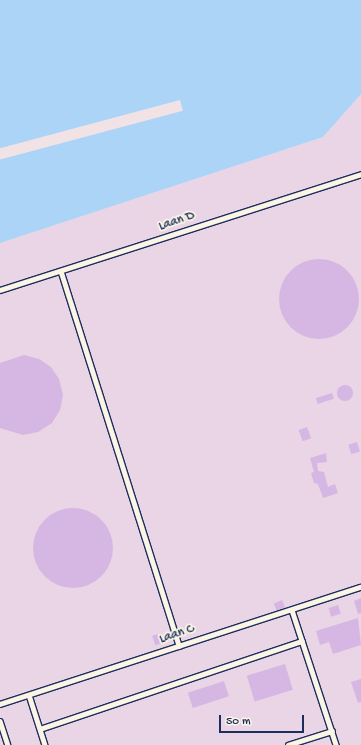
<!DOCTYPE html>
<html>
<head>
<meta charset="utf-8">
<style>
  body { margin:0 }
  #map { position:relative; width:361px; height:745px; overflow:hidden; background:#f1e2e5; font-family:"Gochi Hand",sans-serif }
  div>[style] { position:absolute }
  .built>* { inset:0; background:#e9d5e5 }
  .water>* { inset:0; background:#acd4f7 }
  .pier>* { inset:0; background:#f1e2e5; transform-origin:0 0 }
  .building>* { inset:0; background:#d6b7e4; transform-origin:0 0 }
  .round { border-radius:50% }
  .roads { filter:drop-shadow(1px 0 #1b2f5e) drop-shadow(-1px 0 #1b2f5e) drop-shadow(0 1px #1b2f5e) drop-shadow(0 -1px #1b2f5e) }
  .service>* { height:4.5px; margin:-2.25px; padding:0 2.25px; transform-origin:2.25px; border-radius:2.25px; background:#fcf5e5 }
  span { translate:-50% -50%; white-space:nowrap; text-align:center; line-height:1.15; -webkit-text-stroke:3.5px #fcf5e5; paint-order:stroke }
  .street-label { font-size:13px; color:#1b2f5e }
  .scale { position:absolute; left:219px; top:715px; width:85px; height:18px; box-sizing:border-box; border:2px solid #1b2f5e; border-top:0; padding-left:5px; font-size:12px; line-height:14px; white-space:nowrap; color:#1b2f5e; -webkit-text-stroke:3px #fcf5e5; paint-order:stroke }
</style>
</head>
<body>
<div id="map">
  <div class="built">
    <i style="clip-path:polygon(361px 94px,361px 745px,0 745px,0 243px,323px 137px)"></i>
  </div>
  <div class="water">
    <i style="clip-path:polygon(0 0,361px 0,361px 94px,323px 137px,0 243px)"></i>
  </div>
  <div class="pier">
    <i style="left:180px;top:100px;width:11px;height:189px;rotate:75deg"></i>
  </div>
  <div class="building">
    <i class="round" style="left:279px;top:259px;width:80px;height:80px"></i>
    <i style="clip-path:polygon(24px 355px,39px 359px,51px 367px,59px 379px,63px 395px,60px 410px,52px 423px,38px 432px,23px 435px,0 428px,0 363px)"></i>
    <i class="round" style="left:337px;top:385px;width:16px;height:16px"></i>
    <i style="left:332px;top:393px;width:6px;height:17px;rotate:72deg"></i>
    <i style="left:307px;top:427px;width:12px;height:9px;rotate:70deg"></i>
    <i style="left:357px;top:442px;width:10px;height:9px;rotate:73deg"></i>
    <i style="clip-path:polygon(326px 453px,327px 462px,317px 463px,318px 471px,324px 472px,328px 487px,335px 484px,338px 493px,323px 498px,318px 484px,314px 483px,311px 473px,314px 472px,310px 458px)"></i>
    <i class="round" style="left:33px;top:508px;width:80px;height:80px"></i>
    <i style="clip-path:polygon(361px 598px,361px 613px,358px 614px,354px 601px)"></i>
    <i style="left:282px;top:600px;width:8px;height:9px;rotate:67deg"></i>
    <i style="left:338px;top:605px;width:9px;height:10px;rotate:72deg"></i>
    <i style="clip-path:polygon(358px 618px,361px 645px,333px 654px,329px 642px,320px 645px,316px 631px)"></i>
    <i style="left:158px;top:634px;width:10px;height:6px;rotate:73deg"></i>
    <i style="left:285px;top:664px;width:27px;height:40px;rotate:73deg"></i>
    <i style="clip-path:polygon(361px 679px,361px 702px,358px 703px,351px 682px)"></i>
    <i style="left:224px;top:681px;width:16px;height:38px;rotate:72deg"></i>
  </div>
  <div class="roads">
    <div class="service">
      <i style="left:61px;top:271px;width:393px;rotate:72.5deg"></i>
      <i style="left:0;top:290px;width:379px;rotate:-17.8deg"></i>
      <i style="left:292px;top:610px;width:142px;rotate:71.9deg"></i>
      <i style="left:29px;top:695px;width:52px;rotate:72.3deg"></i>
      <i style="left:0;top:704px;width:379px;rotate:-18deg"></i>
      <i style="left:0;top:721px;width:25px;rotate:72deg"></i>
      <i style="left:40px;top:729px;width:276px;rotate:-18.6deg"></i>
      <i style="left:288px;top:745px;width:46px;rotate:-17.7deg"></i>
    </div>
  </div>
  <div class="street-label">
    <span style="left:177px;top:222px;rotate:-18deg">Laan D</span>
    <span style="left:177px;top:635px;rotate:-18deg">Laan C</span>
  </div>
  <div class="scale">50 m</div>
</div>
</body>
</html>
